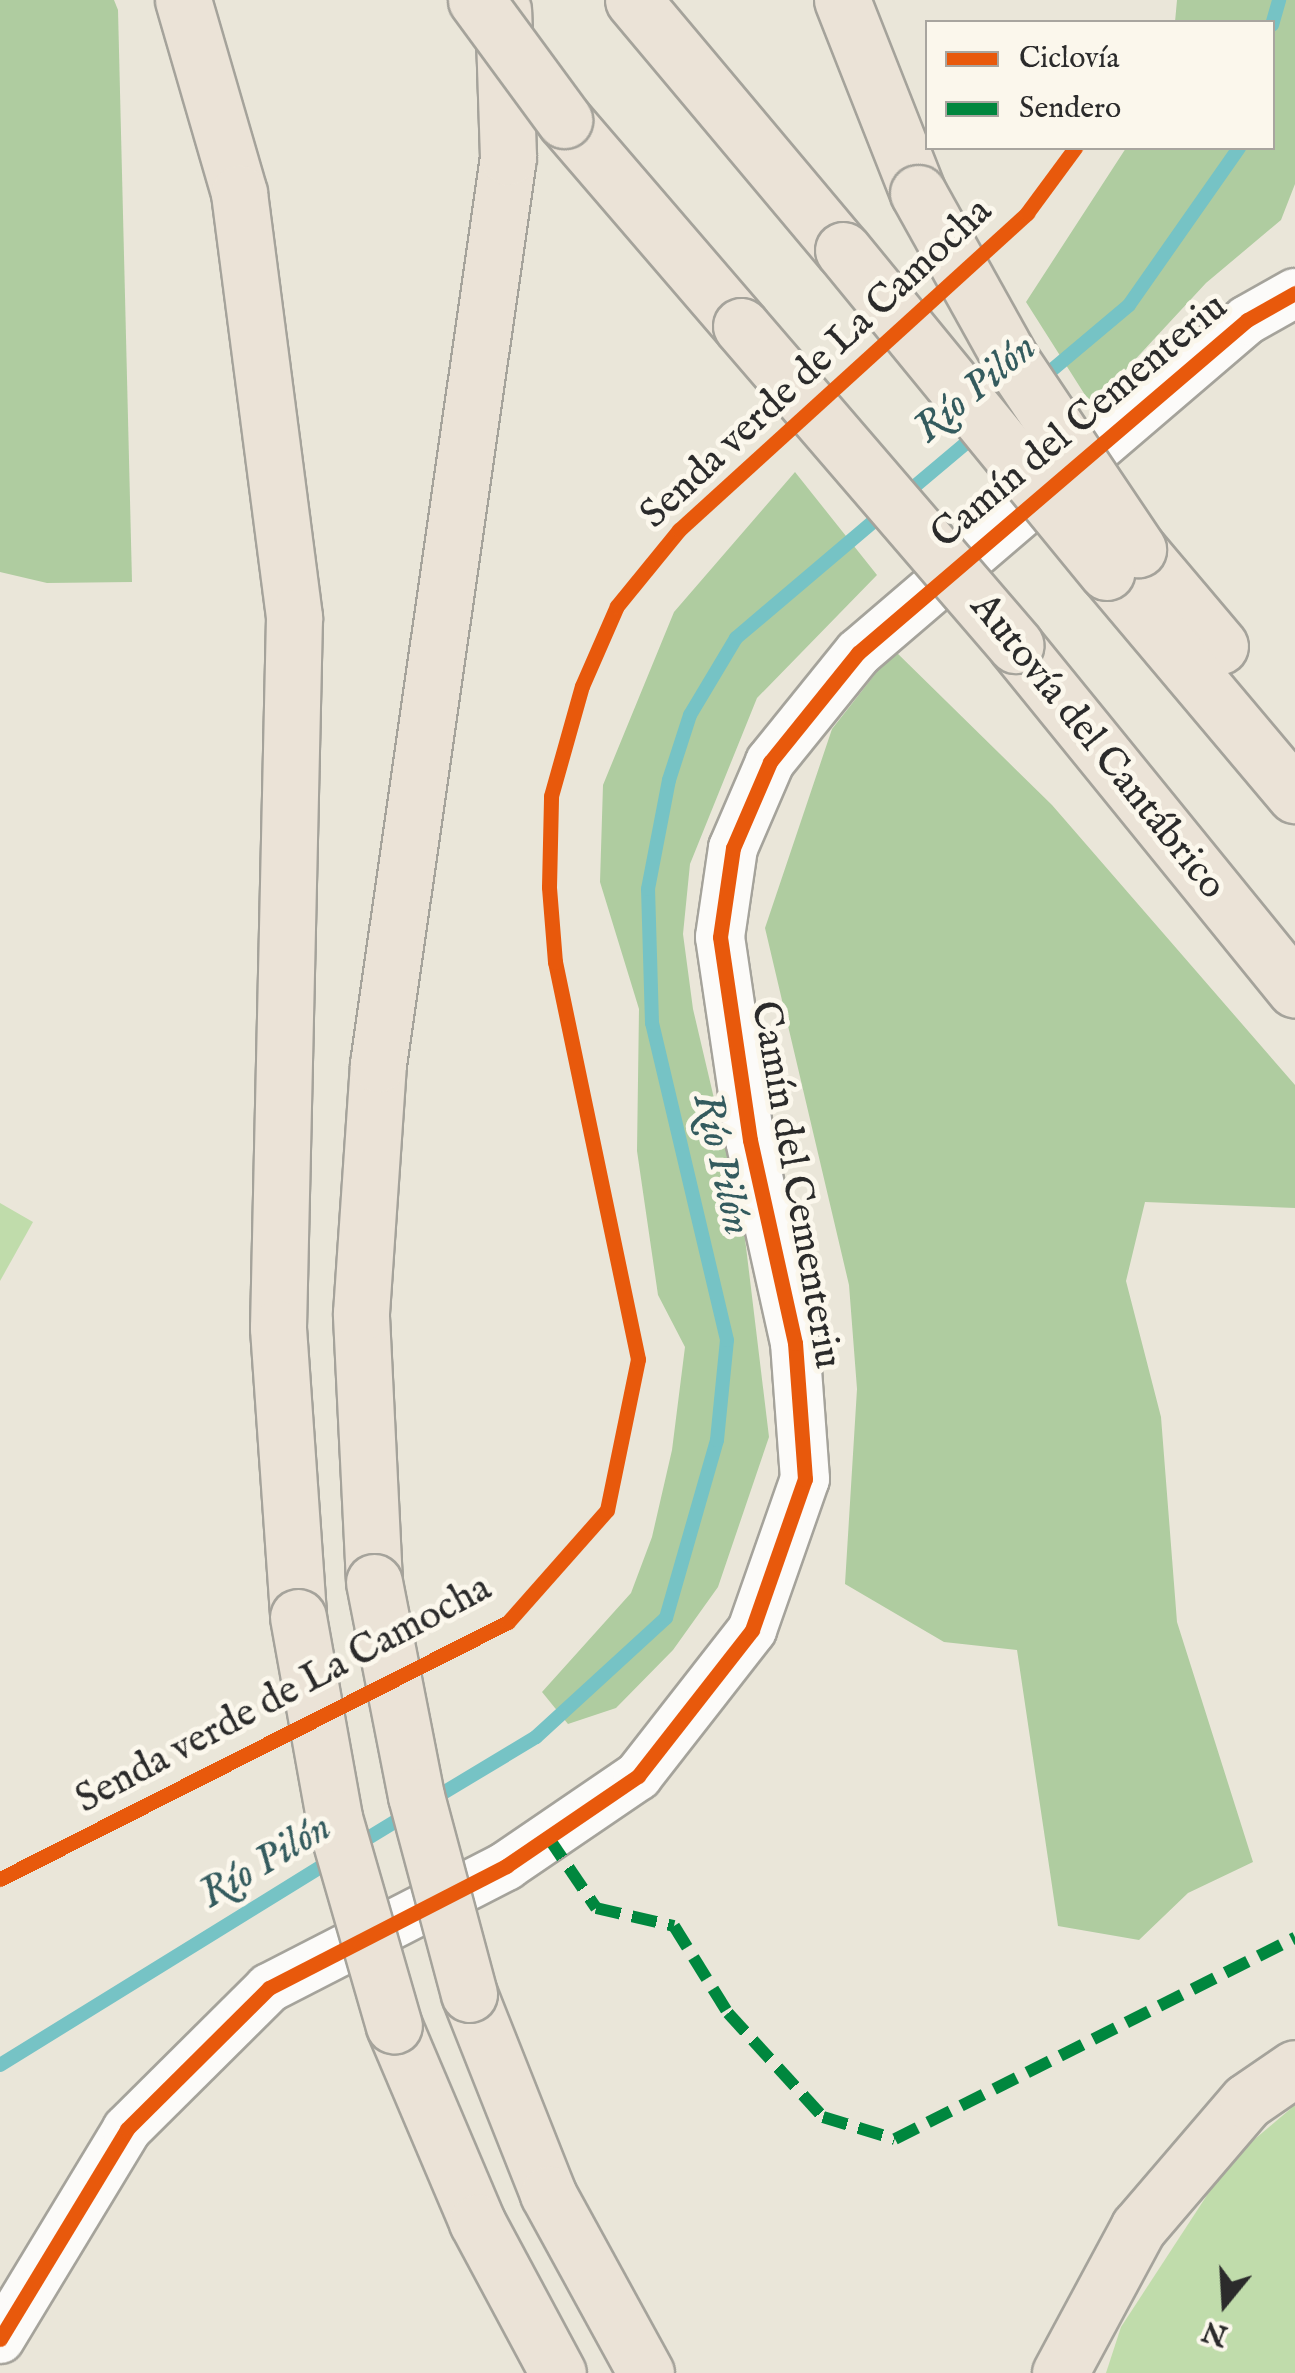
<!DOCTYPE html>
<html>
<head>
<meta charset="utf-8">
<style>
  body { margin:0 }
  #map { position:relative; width:1295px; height:2373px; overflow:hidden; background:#eae6d9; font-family:"IM FELL English",serif }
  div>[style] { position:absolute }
  .green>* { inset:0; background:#c0dcab }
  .forest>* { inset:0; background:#afcca0 }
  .stream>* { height:14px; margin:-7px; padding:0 7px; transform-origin:7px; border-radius:7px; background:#76c3c5 }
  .roads { filter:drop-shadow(2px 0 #a5a39b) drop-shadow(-2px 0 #a5a39b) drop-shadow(0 2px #a5a39b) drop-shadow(0 -2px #a5a39b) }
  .street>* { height:48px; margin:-24px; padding:0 24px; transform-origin:24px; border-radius:24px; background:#fcfbf9 }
  .highway>* { height:55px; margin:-27.5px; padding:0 27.5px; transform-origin:27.5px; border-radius:27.5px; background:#ebe3d7 }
  .bridges { filter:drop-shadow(2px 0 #a5a39b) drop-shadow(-2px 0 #a5a39b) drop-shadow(0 2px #a5a39b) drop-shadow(0 -2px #a5a39b) }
  .highway-bridge>* { height:55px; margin:-27.5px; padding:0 27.5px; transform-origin:27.5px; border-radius:27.5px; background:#ebe3d7 }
  .quiet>* { height:12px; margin-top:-6px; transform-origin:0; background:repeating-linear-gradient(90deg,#00873e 0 25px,transparent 0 37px) }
  .cycleway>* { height:15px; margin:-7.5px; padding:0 7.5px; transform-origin:7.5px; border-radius:7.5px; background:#e8590c }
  span { translate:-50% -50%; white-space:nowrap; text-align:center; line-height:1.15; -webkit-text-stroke:10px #fbf7ec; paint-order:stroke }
  .street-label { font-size:40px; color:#2b2b2b }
  .water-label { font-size:42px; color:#345b5e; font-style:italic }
  .legend { position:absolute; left:925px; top:20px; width:350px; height:130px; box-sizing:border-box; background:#fbf7ec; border:2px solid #a8a59f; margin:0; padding:12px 18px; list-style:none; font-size:30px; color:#2b2b2b }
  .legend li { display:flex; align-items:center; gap:20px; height:50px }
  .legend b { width:50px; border:2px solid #a8a59f }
  .north { position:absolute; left:1175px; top:2253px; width:100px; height:100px; -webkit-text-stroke:8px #fbf7ec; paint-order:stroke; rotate:198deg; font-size:28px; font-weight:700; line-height:40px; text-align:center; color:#2b2b2b }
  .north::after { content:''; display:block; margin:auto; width:35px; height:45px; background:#2b2b2b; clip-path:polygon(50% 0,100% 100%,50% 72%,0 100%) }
</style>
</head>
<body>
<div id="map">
  <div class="green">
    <i style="clip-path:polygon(0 1203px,33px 1222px,0 1281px)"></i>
    <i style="clip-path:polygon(1295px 2105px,1295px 2373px,1106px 2373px,1121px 2327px,1230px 2160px)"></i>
  </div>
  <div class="forest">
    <i style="clip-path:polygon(0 0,114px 0,118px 10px,132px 582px,47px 583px,0 572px)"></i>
    <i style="clip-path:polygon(1177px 0,1295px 0,1295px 184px,1281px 220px,1206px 283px,1092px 406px,1026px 302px,1126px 148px,1272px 148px,1272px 22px,1175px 22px)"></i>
    <i style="clip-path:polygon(795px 472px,877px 575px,757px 698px,690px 864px,683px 934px,693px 1009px,743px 1222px,769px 1437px,718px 1587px,673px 1650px,616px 1708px,568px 1724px,542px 1692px,631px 1593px,652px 1537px,672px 1450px,685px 1347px,658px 1295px,637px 1151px,639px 1009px,600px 882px,603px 785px,674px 612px)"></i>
    <i style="clip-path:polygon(894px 650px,1052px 805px,1295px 1085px,1295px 1208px,1145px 1202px,1126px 1281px,1161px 1417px,1177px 1622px,1253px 1862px,1188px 1893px,1139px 1940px,1058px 1926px,1017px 1650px,944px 1642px,845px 1584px,857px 1389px,849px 1285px,765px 928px,832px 729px)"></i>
  </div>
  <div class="stream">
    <i style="left:1272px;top:25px;width:26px;rotate:-74deg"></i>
    <i style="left:1040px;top:380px;width:116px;rotate:-40.1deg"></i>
    <i style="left:1129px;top:305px;width:192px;rotate:-55deg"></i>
    <i style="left:902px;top:497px;width:99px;rotate:-40.1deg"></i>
    <i style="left:428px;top:1802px;width:126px;rotate:-31deg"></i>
    <i style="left:536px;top:1737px;width:176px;rotate:-42.5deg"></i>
    <i style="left:666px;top:1618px;width:185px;rotate:-74deg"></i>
    <i style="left:717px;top:1440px;width:100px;rotate:-84.3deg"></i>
    <i style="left:727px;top:1340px;width:326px;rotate:-103.3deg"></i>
    <i style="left:652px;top:1023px;width:134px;rotate:-91.7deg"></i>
    <i style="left:648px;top:889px;width:111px;rotate:-79.1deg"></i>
    <i style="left:669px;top:780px;width:68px;rotate:-72.1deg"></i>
    <i style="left:690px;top:715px;width:90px;rotate:-59.1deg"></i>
    <i style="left:736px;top:638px;width:197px;rotate:-40.3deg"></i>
    <i style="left:355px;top:1846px;width:63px;rotate:-31.4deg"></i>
    <i style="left:0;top:2065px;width:390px;rotate:-31.7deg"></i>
  </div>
  <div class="roads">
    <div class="street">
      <i style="left:0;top:2339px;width:245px;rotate:-58.8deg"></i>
      <i style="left:127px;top:2129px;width:200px;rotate:-44.8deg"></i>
      <i style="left:269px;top:1988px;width:267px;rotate:-27.2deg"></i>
      <i style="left:506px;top:1866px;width:160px;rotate:-34.3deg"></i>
      <i style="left:638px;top:1776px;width:185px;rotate:-52deg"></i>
      <i style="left:752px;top:1630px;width:160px;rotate:-70.7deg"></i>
      <i style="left:805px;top:1479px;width:136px;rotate:-94.2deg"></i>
      <i style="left:795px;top:1343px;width:208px;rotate:-102.5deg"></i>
      <i style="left:750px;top:1140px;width:205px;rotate:-98.4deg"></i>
      <i style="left:720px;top:937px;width:90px;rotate:-81.7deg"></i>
      <i style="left:733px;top:848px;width:94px;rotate:-66.7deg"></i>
      <i style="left:770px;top:762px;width:140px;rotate:-51.1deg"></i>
      <i style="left:858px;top:653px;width:512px;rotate:-40.56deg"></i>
      <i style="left:1247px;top:320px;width:55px;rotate:-29.4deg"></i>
    </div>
    <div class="highway">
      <i style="left:183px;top:0;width:201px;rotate:73.8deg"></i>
      <i style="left:239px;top:193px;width:428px;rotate:82.6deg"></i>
      <i style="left:294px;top:617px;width:711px;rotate:91.29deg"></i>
      <i style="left:278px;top:1328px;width:290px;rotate:86deg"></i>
      <i style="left:633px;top:0;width:326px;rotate:50deg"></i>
      <i style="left:842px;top:0;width:207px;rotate:68.5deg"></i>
      <i style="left:564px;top:120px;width:272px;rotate:49.3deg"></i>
      <i style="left:1138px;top:549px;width:127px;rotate:49.8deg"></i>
      <i style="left:1107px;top:572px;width:292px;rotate:49.9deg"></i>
      <i style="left:1015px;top:645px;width:444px;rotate:50.9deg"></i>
      <i style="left:374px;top:1582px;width:269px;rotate:-92.8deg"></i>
      <i style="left:361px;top:1313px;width:250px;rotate:-86.1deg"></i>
      <i style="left:378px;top:1064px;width:916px;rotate:-81.84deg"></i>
      <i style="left:508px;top:157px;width:147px;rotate:-91.9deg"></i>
      <i style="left:469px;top:1994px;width:215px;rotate:68.4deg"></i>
      <i style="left:548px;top:2194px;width:204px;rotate:61.3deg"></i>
      <i style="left:394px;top:2026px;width:213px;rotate:67deg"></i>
      <i style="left:477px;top:2222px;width:171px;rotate:61.8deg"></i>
      <i style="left:1060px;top:2373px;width:165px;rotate:-61.7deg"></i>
      <i style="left:1138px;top:2228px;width:167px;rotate:-49.4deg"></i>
      <i style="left:1247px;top:2101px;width:58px;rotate:-34.5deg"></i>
    </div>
  </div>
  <div class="bridges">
    <div class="highway-bridge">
      <i style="left:476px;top:0;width:149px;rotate:53.7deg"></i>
      <i style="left:918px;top:193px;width:191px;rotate:60.9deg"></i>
      <i style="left:1011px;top:360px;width:228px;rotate:56.1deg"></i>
      <i style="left:843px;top:250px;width:416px;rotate:50.7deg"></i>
      <i style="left:741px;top:326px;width:421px;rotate:49.3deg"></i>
      <i style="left:374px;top:1582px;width:218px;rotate:78.9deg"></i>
      <i style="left:416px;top:1796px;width:205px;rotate:75deg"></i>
      <i style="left:298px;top:1617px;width:204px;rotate:79.8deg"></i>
      <i style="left:334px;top:1818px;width:216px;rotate:73.9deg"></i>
    </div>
  </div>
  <div class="quiet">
    <i style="left:548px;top:1837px;width:86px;rotate:55.9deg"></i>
    <i style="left:596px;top:1908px;width:80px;rotate:13deg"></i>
    <i style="left:674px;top:1926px;width:102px;rotate:58.2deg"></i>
    <i style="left:728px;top:2013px;width:141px;rotate:47.6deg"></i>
    <i style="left:823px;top:2117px;width:75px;rotate:17deg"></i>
    <i style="left:895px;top:2139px;width:448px;rotate:-26.7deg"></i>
  </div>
  <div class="cycleway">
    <i style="left:0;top:1879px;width:569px;rotate:-26.84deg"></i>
    <i style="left:508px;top:1622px;width:149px;rotate:-48.5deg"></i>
    <i style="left:607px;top:1510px;width:154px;rotate:-78.4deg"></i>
    <i style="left:638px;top:1359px;width:406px;rotate:-101.8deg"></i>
    <i style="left:555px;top:962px;width:75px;rotate:-94.6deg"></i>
    <i style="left:549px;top:887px;width:91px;rotate:-88.7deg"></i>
    <i style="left:551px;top:796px;width:114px;rotate:-74.3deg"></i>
    <i style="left:582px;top:686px;width:87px;rotate:-66.4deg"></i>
    <i style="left:617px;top:606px;width:98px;rotate:-50.8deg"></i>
    <i style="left:679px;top:530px;width:471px;rotate:-42.3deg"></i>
    <i style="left:1027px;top:213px;width:81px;rotate:-53.6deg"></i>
    <i style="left:0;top:2339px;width:245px;rotate:-58.8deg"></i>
    <i style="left:127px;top:2129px;width:200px;rotate:-44.8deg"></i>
    <i style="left:269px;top:1988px;width:267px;rotate:-27.2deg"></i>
    <i style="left:506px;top:1866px;width:160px;rotate:-34.3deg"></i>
    <i style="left:638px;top:1776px;width:185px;rotate:-52deg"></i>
    <i style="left:752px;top:1630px;width:160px;rotate:-70.7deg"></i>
    <i style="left:805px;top:1479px;width:136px;rotate:-94.2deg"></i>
    <i style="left:795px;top:1343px;width:208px;rotate:-102.5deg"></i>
    <i style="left:750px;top:1140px;width:205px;rotate:-98.4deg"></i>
    <i style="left:720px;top:937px;width:90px;rotate:-81.7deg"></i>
    <i style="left:733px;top:848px;width:94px;rotate:-66.7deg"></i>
    <i style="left:770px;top:762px;width:140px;rotate:-51.1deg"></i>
    <i style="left:858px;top:653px;width:512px;rotate:-40.56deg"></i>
    <i style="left:1247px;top:320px;width:55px;rotate:-29.4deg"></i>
  </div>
  <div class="street-label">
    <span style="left:817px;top:364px;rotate:-43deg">Senda verde de La Camocha</span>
    <span style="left:1080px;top:422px;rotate:-40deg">Camín del Cementeriu</span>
    <span style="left:1097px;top:747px;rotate:51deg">Autovía del Cantábrico</span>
    <span style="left:795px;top:1185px;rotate:80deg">Camín del Cementeriu</span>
    <span style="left:284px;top:1695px;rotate:-28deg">Senda verde de La Camocha</span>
  </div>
  <div class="water-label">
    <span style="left:976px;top:389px;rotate:-40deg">Río Pilón</span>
    <span style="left:721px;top:1164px;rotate:77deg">Río Pilón</span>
    <span style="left:266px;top:1862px;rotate:-31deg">Río Pilón</span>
  </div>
  <ul class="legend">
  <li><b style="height:12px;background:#e8590c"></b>Ciclovía</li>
  <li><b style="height:12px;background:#00873e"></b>Sendero</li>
  </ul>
  <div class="north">N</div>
</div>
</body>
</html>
